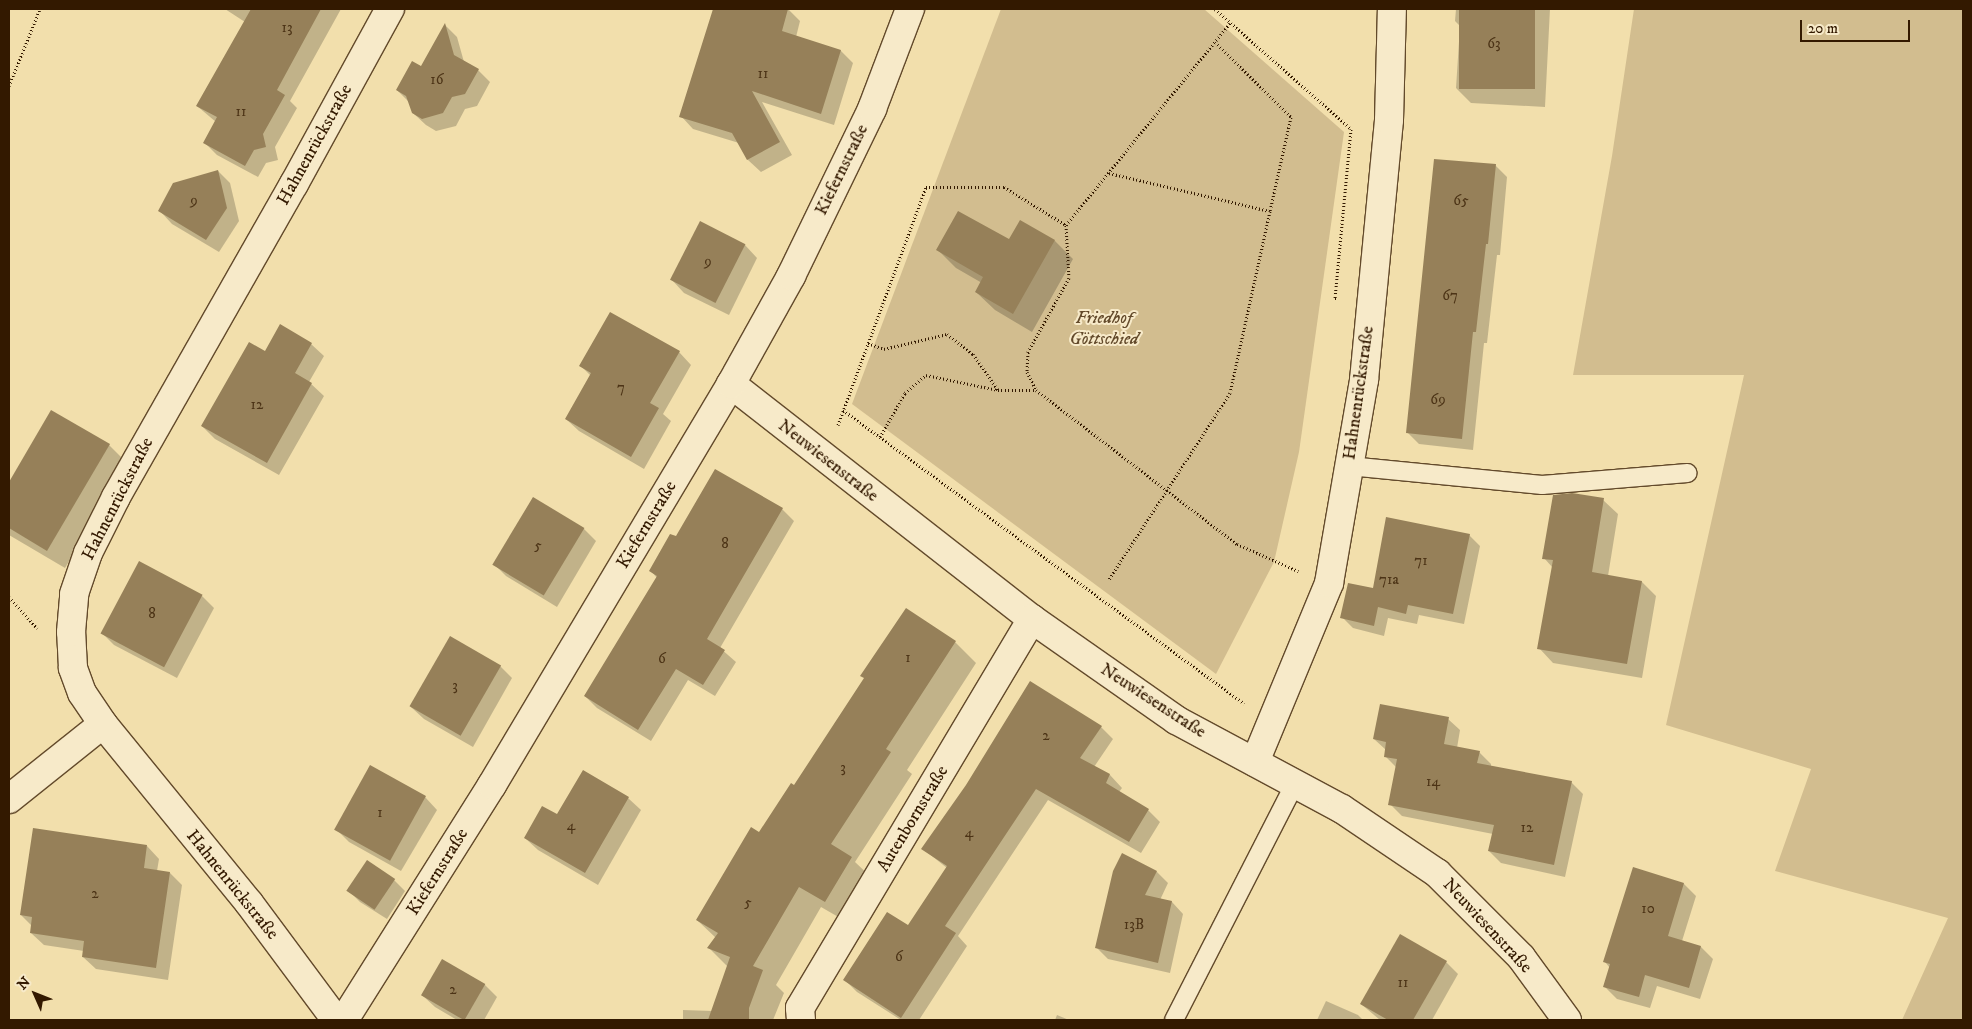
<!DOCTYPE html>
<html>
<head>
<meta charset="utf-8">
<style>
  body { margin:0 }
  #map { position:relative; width:1972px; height:1029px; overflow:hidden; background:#f2dfac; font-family:"IM FELL DW Pica",serif }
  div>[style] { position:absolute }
  .green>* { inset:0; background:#d2bd8f }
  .shadow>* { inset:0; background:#0003 }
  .building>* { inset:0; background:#968059; transform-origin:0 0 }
  .path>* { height:3px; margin-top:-1.5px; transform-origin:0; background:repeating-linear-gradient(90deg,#331900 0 1px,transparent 0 3.5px) }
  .roads { filter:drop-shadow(1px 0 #634a2b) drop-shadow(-1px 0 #634a2b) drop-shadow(0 1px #634a2b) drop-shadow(0 -1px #634a2b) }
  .lane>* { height:18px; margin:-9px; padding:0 9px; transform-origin:9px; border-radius:9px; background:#f7eac9 }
  .street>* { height:28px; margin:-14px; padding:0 14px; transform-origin:14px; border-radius:14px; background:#f7eac9 }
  span { translate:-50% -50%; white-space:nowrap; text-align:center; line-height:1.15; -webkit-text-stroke:4px #f7eac9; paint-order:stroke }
  .number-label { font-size:15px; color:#4c3316 }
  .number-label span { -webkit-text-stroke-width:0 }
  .street-label { font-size:18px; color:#331900 }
  .park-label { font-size:18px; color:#634a2b; font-style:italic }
  .frame { position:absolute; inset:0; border:10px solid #331900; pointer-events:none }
  .north { position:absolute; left:10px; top:969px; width:50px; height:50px; -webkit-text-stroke:4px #f7eac9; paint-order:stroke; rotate:314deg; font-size:14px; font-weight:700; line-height:20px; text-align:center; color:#331900 }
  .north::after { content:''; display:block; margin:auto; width:18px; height:22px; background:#331900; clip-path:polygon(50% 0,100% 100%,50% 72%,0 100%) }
  .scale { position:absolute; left:1800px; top:20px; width:110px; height:22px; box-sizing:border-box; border:2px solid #331900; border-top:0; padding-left:6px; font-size:15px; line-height:18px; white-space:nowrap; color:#331900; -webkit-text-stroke:4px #f7eac9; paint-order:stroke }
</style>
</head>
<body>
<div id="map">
  <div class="green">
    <i style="clip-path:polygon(1001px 9px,1204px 9px,1344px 132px,1299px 452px,1274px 562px,1216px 674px,852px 404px)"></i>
    <i style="clip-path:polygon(1634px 9px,1963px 9px,1963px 1020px,1902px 1020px,1948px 918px,1775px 871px,1811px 769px,1666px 725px,1744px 375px,1573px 375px,1612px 156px)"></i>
  </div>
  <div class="shadow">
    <i style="clip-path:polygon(225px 9px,341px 9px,290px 101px,297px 108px,275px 147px,278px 160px,266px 163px,258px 177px,217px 155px,204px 142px,216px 122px,197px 106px,245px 22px)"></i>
    <i style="clip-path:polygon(715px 9px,788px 9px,800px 21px,796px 37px,841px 51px,853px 63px,834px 125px,762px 102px,792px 155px,761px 172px,748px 160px,739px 143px,693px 129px,681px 116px)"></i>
    <i style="clip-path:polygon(1456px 9px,1550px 9px,1545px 107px,1471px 103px,1456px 88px,1460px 26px,1455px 21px)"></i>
    <i style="clip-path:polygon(445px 25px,457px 37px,464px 62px,478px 70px,490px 82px,477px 106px,465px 109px,456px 126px,436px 131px,426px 125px,413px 113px,409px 102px,397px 90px,421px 68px)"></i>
    <i style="clip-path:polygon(1495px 165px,1507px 177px,1500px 255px,1497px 255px,1487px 343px,1484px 343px,1473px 450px,1419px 444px,1407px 432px)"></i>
    <i style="clip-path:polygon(218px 171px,230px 183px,239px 221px,219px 252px,172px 224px,160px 211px)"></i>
    <i style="clip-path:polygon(1020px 222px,1055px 241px,1073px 259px,1032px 332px,995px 310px,976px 292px,982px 283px,956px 268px,938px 250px,1009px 241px)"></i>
    <i style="clip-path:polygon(745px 245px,757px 258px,729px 315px,684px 293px,672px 280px)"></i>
    <i style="clip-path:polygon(311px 344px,324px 356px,309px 382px,324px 396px,279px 475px,215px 439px,202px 426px,265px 353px)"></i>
    <i style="clip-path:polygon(679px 352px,691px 365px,663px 414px,671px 421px,644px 469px,579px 431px,566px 419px,591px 376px,581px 366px)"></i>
    <i style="clip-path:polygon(52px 412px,109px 445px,127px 463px,65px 568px,9px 535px,9px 484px)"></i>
    <i style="clip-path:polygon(533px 498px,584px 529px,596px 541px,557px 607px,506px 576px,494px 564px)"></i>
    <i style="clip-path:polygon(1603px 500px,1618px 514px,1608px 576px,1642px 582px,1656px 596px,1642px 678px,1553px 663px,1539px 648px,1553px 568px,1544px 558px)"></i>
    <i style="clip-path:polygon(782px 509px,794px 521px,720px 648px,736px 662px,715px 696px,688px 680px,651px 741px,597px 708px,585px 696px,657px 578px,651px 571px)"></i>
    <i style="clip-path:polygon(1469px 535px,1480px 546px,1464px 624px,1419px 615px,1417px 624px,1388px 618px,1384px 636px,1353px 628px,1342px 617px,1374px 590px)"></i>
    <i style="clip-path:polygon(202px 596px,214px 608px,177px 678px,114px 645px,102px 633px)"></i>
    <i style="clip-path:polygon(955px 642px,976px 663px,907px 770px,912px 774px,855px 862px,873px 879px,847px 922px,821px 907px,776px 985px,784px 993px,773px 1020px,683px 1020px,683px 1010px,713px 1011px,728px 967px,709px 948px,716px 938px,697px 920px,759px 833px,794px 786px)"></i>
    <i style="clip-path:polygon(500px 666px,512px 678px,473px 747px,424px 719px,411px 707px)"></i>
    <i style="clip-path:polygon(1448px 719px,1460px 730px,1457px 748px,1479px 752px,1491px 764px,1491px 767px,1571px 782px,1583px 794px,1565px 877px,1501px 863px,1489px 851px,1493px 834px,1402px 816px,1390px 804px,1397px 768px,1385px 756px,1386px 750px,1374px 739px)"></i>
    <i style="clip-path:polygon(1101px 727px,1113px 739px,1094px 767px,1110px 775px,1122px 788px,1119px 792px,1148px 810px,1160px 822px,1141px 853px,1048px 800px,958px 936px,967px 946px,919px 1020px,901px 1020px,857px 992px,845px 980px,909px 927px,947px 868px,923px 849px)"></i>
    <i style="clip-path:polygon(425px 797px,437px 810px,401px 871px,349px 842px,336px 829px)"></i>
    <i style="clip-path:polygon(628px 798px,641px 810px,598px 885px,538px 850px,525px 838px,558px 816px)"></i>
    <i style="clip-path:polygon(147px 846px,159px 859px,157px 871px,170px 873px,182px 885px,168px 980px,96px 969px,83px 957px,84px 951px,44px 945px,31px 933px,32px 926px,21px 915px)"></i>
    <i style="clip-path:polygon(1123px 855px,1157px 872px,1168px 883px,1160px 900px,1172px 902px,1183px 914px,1170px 973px,1108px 959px,1097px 948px)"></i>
    <i style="clip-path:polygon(1634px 869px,1684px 884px,1696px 896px,1682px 941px,1701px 947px,1713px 959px,1700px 999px,1657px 986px,1650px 1008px,1617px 999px,1605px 987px,1610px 968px,1605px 962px)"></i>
    <i style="clip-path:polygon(394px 880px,405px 891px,387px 919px,360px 902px,349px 891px)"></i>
    <i style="clip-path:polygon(443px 961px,485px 985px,497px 997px,484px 1020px,457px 1020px,435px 1007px,422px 995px)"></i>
    <i style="clip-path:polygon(1446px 962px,1458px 974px,1432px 1020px,1380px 1020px,1361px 1004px)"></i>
    <i style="clip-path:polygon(1326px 1001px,1358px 1015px,1363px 1020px,1317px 1020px)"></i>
    <i style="clip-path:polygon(1057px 1015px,1069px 1020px,1055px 1020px)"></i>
  </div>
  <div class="building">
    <i style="clip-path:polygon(251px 9px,321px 9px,277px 90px,285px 95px,263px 134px,266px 147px,254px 150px,245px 166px,203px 143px,217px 117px,196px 106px)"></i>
    <i style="clip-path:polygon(713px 9px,788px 9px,782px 31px,841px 50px,821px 114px,752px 91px,780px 142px,747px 160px,732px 133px,679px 117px)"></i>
    <i style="left:1459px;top:9px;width:76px;height:80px"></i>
    <i style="clip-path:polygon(445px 23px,454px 55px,479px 69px,465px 94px,452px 97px,443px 113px,422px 119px,412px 113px,406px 96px,396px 90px,412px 61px,421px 66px)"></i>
    <i style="clip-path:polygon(1434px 159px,1496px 164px,1488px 244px,1486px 244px,1476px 332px,1473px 332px,1462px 439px,1406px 433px)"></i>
    <i style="clip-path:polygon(218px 170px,227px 208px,206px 240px,158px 211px,173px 183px)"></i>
    <i style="clip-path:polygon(958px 211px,1009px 239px,1020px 220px,1055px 240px,1013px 314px,975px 292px,983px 277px,936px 250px)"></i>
    <i style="left:700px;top:221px;width:51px;height:66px;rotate:27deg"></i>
    <i style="clip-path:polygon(610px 312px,680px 351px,650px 403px,659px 408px,631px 457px,565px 419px,591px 373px,579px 366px)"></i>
    <i style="clip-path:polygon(280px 324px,312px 343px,295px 373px,312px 383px,267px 463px,201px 426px,249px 342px,265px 351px)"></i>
    <i style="clip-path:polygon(51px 410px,110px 444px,47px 551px,9px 528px,9px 482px)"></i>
    <i style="clip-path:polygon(715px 469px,783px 508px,707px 639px,725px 650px,703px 685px,676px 669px,638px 730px,584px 696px,657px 576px,649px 571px,670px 534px,676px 536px)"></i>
    <i style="clip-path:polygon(1572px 493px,1604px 498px,1592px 572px,1642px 581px,1627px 664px,1537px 649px,1553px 560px,1542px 559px,1553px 495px)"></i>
    <i style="left:533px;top:497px;width:60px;height:79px;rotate:31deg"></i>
    <i style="clip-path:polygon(1386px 517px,1470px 534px,1453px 614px,1408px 605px,1406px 614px,1378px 607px,1374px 626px,1340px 618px,1348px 583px,1373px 588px)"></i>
    <i style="left:139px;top:561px;width:72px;height:82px;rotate:28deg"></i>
    <i style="clip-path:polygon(906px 608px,956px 641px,886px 749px,891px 752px,831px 844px,852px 857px,825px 902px,799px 887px,753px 966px,743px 962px,763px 970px,749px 1008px,749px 1020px,708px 1020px,730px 957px,707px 948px,718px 933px,696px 920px,751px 827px,759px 832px,791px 783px,794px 785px,864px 678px,860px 676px)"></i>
    <i style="left:450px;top:636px;width:59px;height:81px;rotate:30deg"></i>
    <i style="clip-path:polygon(1030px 681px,1102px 726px,1080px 758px,1110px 774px,1106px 783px,1149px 809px,1129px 842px,1036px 789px,945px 926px,956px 933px,901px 1018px,843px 980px,887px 912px,908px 925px,947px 866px,921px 849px,966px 785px)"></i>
    <i style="clip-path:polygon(1380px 704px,1449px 717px,1444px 744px,1480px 751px,1477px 763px,1572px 781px,1554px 865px,1488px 851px,1494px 825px,1388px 805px,1397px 759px,1384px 757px,1386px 742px,1373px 739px)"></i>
    <i style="left:370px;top:765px;width:64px;height:74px;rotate:29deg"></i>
    <i style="clip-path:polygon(583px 770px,629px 797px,585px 873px,524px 838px,542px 806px,557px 814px)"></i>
    <i style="clip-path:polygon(33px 828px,147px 845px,144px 868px,170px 872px,156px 968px,82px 957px,84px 941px,30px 933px,32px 917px,20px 915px)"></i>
    <i style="clip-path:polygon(1122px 853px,1157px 871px,1145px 895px,1172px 901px,1158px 963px,1095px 948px,1113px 871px)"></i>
    <i style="left:367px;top:860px;width:34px;height:37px;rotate:34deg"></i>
    <i style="clip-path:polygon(1633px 867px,1684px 883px,1668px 936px,1701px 946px,1689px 988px,1645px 975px,1639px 997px,1603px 987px,1610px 964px,1603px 962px)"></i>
    <i style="clip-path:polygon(1400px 934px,1447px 961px,1413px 1020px,1388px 1020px,1360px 1004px)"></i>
    <i style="left:442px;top:959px;width:50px;height:42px;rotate:30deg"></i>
  </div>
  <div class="path">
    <i style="left:1215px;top:9px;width:181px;rotate:41.4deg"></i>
    <i style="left:1351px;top:129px;width:170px;rotate:95.4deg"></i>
    <i style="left:1335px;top:298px;width:3px"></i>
    <i style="left:1215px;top:42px;width:107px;rotate:44.6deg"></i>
    <i style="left:1291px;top:117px;width:96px;rotate:102.6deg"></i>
    <i style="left:9px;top:86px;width:83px;rotate:-68.1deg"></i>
    <i style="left:1109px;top:173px;width:165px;rotate:13.3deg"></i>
    <i style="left:1270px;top:211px;width:186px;rotate:102.4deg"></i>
    <i style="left:1230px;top:393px;width:222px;rotate:123deg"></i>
    <i style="left:1066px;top:225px;width:53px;rotate:86.8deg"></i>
    <i style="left:1069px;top:278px;width:85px;rotate:119deg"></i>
    <i style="left:1028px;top:352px;width:20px;rotate:93deg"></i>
    <i style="left:1027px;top:372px;width:20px;rotate:63deg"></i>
    <i style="left:1036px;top:390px;width:253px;rotate:37.5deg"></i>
    <i style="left:1237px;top:544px;width:67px;rotate:23.9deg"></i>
    <i style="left:868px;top:343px;width:17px;rotate:21deg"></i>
    <i style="left:884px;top:349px;width:65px;rotate:-13.4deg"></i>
    <i style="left:947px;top:334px;width:33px;rotate:38deg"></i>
    <i style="left:973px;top:354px;width:44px;rotate:55.2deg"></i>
    <i style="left:843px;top:410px;width:497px;rotate:36.2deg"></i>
    <i style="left:838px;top:425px;width:254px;rotate:-69.7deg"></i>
    <i style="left:926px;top:187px;width:78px"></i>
    <i style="left:1004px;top:187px;width:73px;rotate:31.5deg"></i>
    <i style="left:1066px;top:225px;width:260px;rotate:-50.9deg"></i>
    <i style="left:880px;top:437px;width:51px;rotate:-60.4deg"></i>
    <i style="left:905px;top:393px;width:28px;rotate:-41deg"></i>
    <i style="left:926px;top:375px;width:74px;rotate:11.8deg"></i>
    <i style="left:998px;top:390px;width:38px"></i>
    <i style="left:9px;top:597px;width:42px;rotate:47.9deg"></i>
  </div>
  <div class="roads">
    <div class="lane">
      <i style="left:1349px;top:466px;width:194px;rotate:5.6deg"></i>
      <i style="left:1542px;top:485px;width:146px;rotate:-4.7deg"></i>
      <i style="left:1174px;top:1020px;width:264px;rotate:-62.9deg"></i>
    </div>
    <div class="street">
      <i style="left:731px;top:384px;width:382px;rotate:38deg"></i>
      <i style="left:1032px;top:619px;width:176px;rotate:35deg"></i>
      <i style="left:1176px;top:720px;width:188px;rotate:28.2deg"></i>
      <i style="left:1342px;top:809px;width:115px;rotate:34deg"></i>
      <i style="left:1437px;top:873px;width:119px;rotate:45deg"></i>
      <i style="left:1521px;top:957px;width:78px;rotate:53.9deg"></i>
      <i style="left:1255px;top:762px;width:194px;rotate:-67.5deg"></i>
      <i style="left:1329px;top:583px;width:206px;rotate:-80.2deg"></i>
      <i style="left:1364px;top:380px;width:261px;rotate:-84.5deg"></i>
      <i style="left:1389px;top:120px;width:111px;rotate:-88.5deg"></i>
      <i style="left:9px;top:799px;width:120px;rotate:-38.6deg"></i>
      <i style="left:336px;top:1020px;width:146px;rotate:-126.6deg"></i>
      <i style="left:249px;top:903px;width:231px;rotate:-129.2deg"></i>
      <i style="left:103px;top:724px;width:37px;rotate:-124deg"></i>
      <i style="left:82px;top:693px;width:27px;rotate:-110deg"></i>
      <i style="left:73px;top:668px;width:36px;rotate:-93deg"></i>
      <i style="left:71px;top:632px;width:38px;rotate:-85deg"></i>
      <i style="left:74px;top:594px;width:43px;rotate:-71.1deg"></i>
      <i style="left:88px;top:553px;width:63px;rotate:-63.4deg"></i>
      <i style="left:116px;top:497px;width:360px;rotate:-60.4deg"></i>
      <i style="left:294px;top:184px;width:200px;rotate:-61.3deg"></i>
      <i style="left:344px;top:1020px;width:278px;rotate:-57.8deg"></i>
      <i style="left:492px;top:785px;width:467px;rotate:-59.2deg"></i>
      <i style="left:731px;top:384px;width:124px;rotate:-60.9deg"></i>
      <i style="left:791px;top:276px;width:186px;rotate:-64.1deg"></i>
      <i style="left:872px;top:109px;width:107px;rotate:-69.2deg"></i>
      <i style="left:801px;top:1020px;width:12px;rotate:-95deg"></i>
      <i style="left:800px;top:1008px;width:453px;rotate:-59.2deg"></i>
    </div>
  </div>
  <div class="number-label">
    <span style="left:287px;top:28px">13</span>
    <span style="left:1494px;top:44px">63</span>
    <span style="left:763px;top:74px">11</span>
    <span style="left:437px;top:80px">16</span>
    <span style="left:241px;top:112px">11</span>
    <span style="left:194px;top:201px">9</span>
    <span style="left:1461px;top:201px">65</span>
    <span style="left:708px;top:262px">9</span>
    <span style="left:1450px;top:296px">67</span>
    <span style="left:621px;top:388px">7</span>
    <span style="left:1438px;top:400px">69</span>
    <span style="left:257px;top:405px">12</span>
    <span style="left:725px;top:544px">8</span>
    <span style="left:538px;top:546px">5</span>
    <span style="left:1421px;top:561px">71</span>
    <span style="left:1389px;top:580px">71a</span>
    <span style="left:152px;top:614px">8</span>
    <span style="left:908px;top:658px">1</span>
    <span style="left:662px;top:659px">6</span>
    <span style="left:455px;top:686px">3</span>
    <span style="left:1046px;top:736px">2</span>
    <span style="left:843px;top:768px">3</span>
    <span style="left:1433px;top:782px">14</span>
    <span style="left:380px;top:813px">1</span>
    <span style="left:571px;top:826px">4</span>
    <span style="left:1527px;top:828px">12</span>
    <span style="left:969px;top:833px">4</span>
    <span style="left:95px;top:894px">2</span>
    <span style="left:748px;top:903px">5</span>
    <span style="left:1648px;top:909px">10</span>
    <span style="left:1134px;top:925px">13B</span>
    <span style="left:899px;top:957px">6</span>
    <span style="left:1403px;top:983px">11</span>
    <span style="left:453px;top:990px">2</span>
  </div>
  <div class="street-label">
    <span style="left:315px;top:145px;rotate:-61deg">Hahnenrückstraße</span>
    <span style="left:842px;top:170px;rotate:-64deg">Kiefernstraße</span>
    <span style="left:1359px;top:393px;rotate:-82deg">Hahnenrückstraße</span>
    <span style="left:828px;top:461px;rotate:38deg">Neuwiesenstraße</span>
    <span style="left:118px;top:499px;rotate:-63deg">Hahnenrückstraße</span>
    <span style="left:647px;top:525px;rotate:-59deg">Kiefernstraße</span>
    <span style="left:1153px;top:701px;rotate:33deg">Neuwiesenstraße</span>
    <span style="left:913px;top:819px;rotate:-59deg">Autenbornstraße</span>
    <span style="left:438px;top:872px;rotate:-58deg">Kiefernstraße</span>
    <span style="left:232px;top:885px;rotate:51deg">Hahnenrückstraße</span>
    <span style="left:1487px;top:926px;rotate:47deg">Neuwiesenstraße</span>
  </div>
  <div class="park-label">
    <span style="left:1104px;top:329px">Friedhof<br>Göttschied</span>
  </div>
  <div class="frame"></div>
  <div class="north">N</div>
  <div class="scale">20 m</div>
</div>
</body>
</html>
